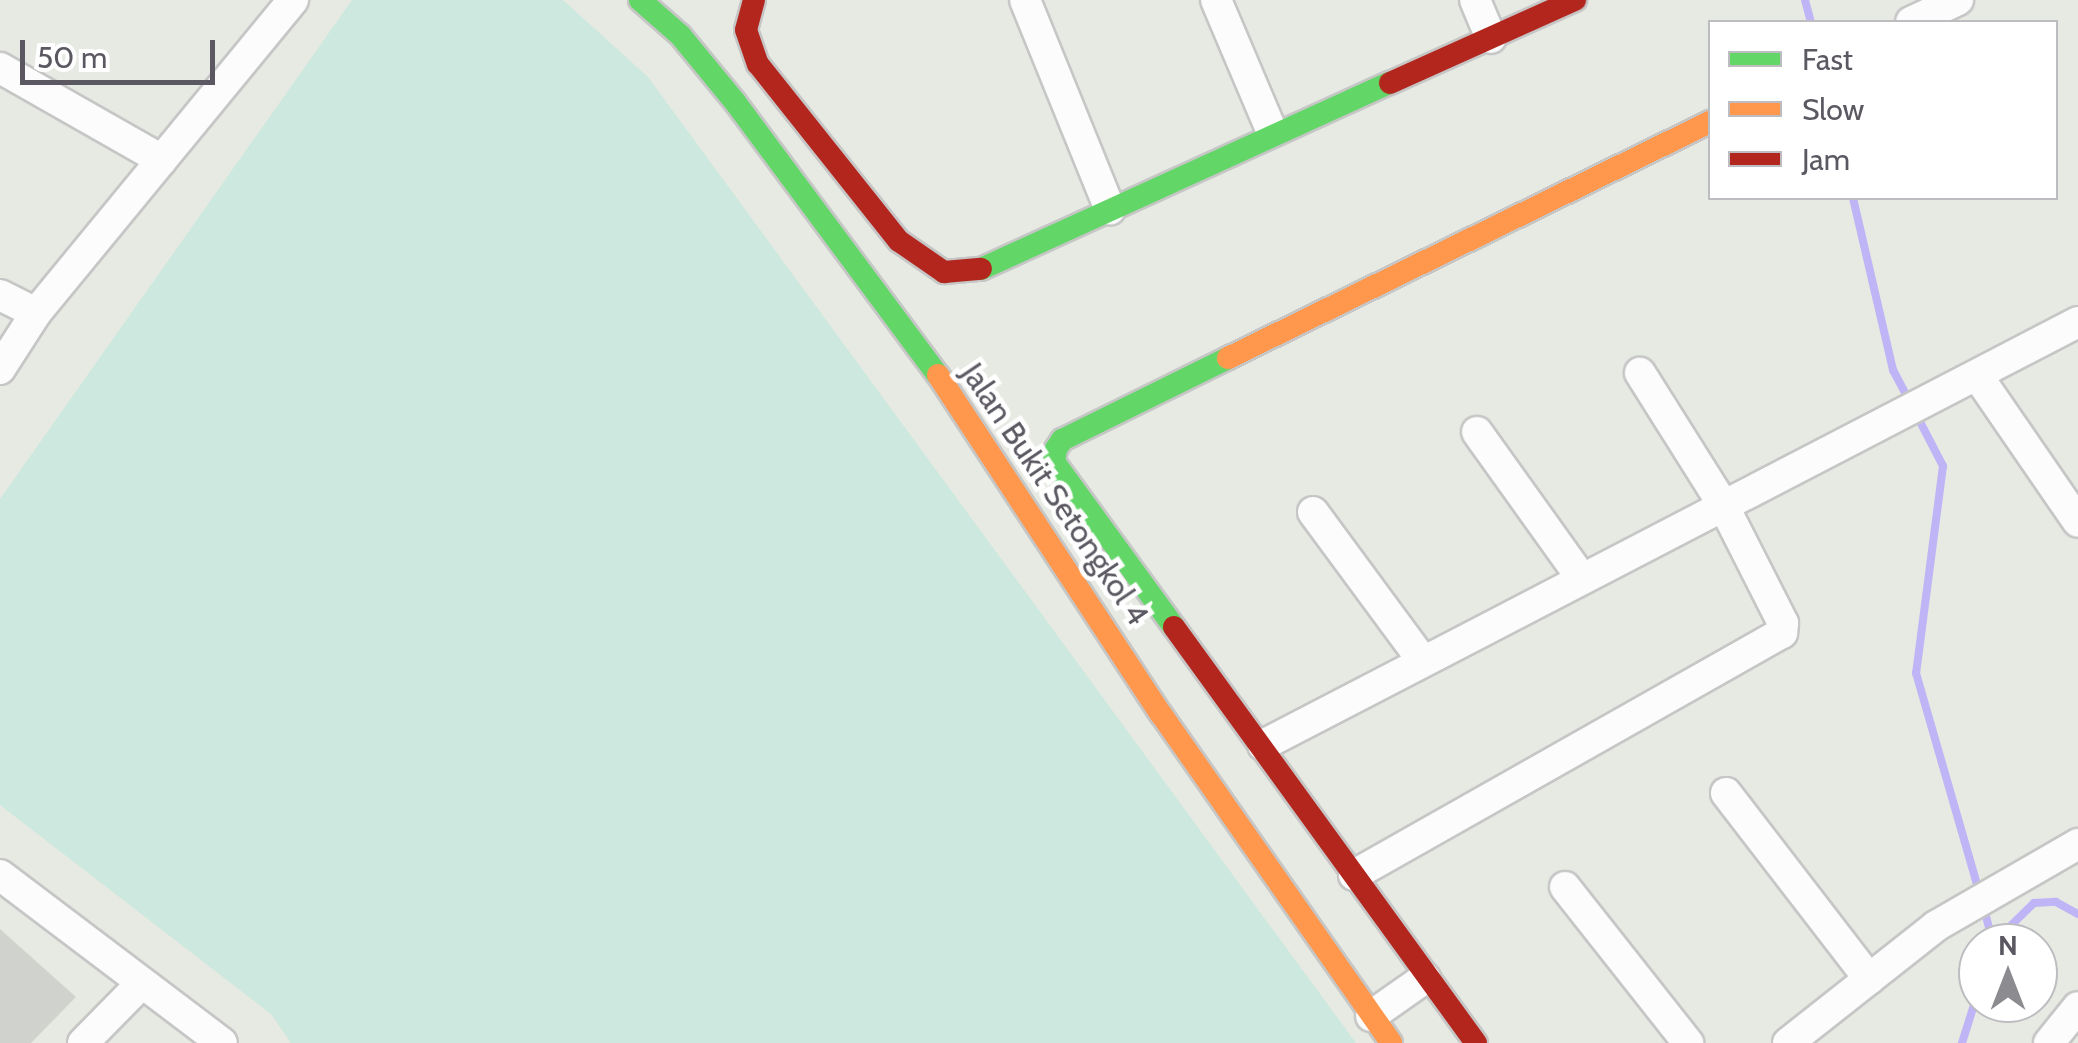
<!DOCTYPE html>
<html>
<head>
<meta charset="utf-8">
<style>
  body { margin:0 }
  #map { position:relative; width:2078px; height:1043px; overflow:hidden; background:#e6eae2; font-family:Cabin,sans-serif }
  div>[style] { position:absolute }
  .green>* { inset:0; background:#cde8de }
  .stream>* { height:8px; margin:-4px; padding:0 4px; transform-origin:4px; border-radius:4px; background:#beb4f6 }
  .building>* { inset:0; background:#d0d2cd }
  .roads { filter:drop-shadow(2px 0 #c6c6c6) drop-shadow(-2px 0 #c6c6c6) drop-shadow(0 2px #c6c6c6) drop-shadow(0 -2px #c6c6c6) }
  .street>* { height:30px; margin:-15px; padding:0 15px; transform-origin:15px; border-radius:15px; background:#fbfcfb }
  .fast>* { height:22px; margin:-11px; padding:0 11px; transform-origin:11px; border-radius:11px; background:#63d668 }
  .slow>* { height:22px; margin:-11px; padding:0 11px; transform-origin:11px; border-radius:11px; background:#ff974d }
  .jam>* { height:22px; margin:-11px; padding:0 11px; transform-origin:11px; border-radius:11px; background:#b3261e }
  span { translate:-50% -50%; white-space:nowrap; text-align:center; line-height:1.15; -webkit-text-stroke:9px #fff; paint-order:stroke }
  .street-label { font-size:32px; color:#5b5862 }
  .legend { position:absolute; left:1708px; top:20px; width:350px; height:180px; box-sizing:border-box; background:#fff; border:2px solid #bdbcc0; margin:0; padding:12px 18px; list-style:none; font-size:30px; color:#5b5862 }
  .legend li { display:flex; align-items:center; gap:20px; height:50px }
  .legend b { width:50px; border:2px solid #bdbcc0 }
  .north { position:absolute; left:1958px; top:923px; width:100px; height:100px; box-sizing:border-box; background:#fff; border:2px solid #bdbcc0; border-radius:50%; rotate:0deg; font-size:28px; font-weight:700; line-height:40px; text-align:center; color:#5b5862 }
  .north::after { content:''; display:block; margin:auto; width:35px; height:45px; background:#8c8b8f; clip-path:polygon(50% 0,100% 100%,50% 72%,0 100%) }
  .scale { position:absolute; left:20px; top:40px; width:195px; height:45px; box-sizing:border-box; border:5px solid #5b5862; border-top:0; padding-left:12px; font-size:30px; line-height:35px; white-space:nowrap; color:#5b5862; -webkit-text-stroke:8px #fff; paint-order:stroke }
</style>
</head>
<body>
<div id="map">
  <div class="green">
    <i style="clip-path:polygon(352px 0,563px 0,648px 77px,1356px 1043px,291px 1043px,271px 1014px,0 805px,0 499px)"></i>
  </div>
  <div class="stream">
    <i style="left:1805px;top:0;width:23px;rotate:75deg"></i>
    <i style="left:1853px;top:198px;width:177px;rotate:76.9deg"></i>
    <i style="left:1893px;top:370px;width:34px;rotate:62deg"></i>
    <i style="left:1915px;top:412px;width:61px;rotate:62.6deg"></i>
    <i style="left:1943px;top:466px;width:209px;rotate:97.4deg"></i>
    <i style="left:1916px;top:673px;width:227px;rotate:73.9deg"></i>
    <i style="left:1984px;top:909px;width:35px;rotate:75deg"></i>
    <i style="left:1994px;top:942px;width:56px;rotate:-44.3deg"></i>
    <i style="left:2034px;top:903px;width:22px;rotate:-3deg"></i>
    <i style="left:2056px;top:902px;width:25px;rotate:29deg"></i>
    <i style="left:1962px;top:1043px;width:53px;rotate:-72.6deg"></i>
  </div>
  <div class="building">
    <i style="clip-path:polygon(0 929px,76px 997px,31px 1043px,0 1043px)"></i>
  </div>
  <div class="roads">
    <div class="street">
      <i style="left:1025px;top:0;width:226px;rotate:67.9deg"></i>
      <i style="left:1216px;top:0;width:143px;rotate:67deg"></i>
      <i style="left:1475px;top:0;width:41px;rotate:67.2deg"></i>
      <i style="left:1911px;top:22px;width:52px;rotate:-25.1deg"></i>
      <i style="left:0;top:68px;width:186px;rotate:29.6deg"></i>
      <i style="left:0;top:295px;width:40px;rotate:26.6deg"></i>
      <i style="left:0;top:369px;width:67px;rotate:-57.3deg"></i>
      <i style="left:36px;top:313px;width:405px;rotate:-50.6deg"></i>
      <i style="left:1977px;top:375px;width:178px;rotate:55.5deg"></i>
      <i style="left:1477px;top:432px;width:178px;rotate:54.4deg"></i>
      <i style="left:1313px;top:512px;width:185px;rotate:53.6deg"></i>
      <i style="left:1263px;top:745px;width:918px;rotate:-27.43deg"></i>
      <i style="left:1726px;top:793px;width:235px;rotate:52.4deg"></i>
      <i style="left:0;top:875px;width:278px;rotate:37.1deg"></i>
      <i style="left:1354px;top:875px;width:492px;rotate:-29.5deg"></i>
      <i style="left:1782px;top:633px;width:10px;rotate:-84deg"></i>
      <i style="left:1783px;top:623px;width:135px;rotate:-116.9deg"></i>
      <i style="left:1722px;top:503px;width:154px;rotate:-122.2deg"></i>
      <i style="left:1565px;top:887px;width:199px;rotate:51.7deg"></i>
      <i style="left:1371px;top:1016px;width:66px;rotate:-35.1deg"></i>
      <i style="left:83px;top:1043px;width:84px;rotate:-45.5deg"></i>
      <i style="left:1788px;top:1043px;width:189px;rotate:-38.3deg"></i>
      <i style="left:1936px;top:926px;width:164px;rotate:-30deg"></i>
      <i style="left:2049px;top:1043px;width:46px;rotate:-51.1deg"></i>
    </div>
    <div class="fast">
      <i style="left:640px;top:0;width:53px;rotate:41.2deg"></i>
      <i style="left:680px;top:35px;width:87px;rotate:50.6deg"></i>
      <i style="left:735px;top:102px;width:340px;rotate:53.4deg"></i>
      <i style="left:981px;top:269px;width:449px;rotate:-24.5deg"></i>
      <i style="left:1174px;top:627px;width:204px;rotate:-126deg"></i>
      <i style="left:1054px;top:462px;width:13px;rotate:-81deg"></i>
      <i style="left:1056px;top:449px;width:11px;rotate:-56deg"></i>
      <i style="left:1062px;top:440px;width:185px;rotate:-26.3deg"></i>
    </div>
    <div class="slow">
      <i style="left:1228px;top:358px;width:537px;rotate:-26.09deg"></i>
      <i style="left:938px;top:375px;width:406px;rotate:56.7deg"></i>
      <i style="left:1161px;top:714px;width:401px;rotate:55deg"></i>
    </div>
    <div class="jam">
      <i style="left:754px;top:0;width:31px;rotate:105deg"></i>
      <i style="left:746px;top:30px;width:36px;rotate:71deg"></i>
      <i style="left:758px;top:64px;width:226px;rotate:51.5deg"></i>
      <i style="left:899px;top:241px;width:55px;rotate:34.6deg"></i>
      <i style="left:944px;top:272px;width:37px;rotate:-5deg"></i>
      <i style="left:1390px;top:83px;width:203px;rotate:-24.2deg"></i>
      <i style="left:1174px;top:627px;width:514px;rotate:54.02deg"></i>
    </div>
  </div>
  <div class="street-label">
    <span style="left:1055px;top:494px;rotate:56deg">Jalan Bukit Setongkol 4</span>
  </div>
  <ul class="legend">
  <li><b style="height:12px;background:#63d668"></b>Fast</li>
  <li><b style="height:12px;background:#ff974d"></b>Slow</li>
  <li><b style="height:12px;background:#b3261e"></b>Jam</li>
  </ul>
  <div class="north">N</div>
  <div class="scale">50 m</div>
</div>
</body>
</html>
